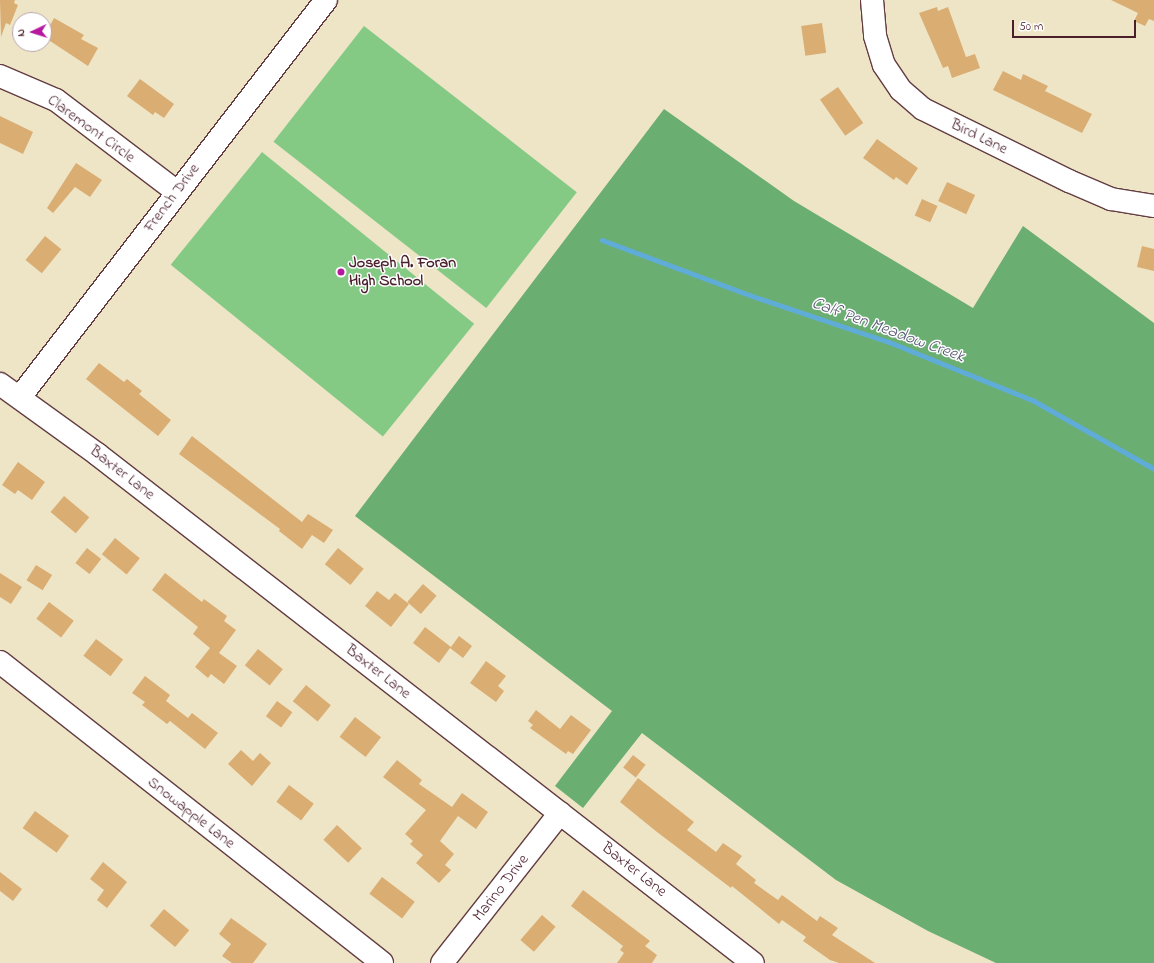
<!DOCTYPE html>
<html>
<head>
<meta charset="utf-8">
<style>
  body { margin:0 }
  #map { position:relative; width:1154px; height:963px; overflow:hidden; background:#eee5c7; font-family:"Indie Flower",sans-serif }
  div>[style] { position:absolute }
  .green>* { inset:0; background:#84ca84; transform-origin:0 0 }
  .forest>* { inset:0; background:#6bae72 }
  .stream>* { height:5px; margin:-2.5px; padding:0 2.5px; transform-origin:2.5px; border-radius:2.5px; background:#60acd9 }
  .building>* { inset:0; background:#daad73; transform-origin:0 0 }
  .roads { filter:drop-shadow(1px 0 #633d42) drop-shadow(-1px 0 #633d42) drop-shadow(0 1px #633d42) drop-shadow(0 -1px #633d42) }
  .minor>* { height:22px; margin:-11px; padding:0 11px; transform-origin:11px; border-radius:11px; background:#fff }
  .dots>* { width:11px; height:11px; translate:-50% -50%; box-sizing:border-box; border:2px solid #fff; border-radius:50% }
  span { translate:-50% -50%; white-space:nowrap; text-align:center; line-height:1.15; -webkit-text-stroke:3px #fff; paint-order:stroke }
  .street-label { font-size:16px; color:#4a1f2b }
  .poi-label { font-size:16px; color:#4a1f2b; font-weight:700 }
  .left { translate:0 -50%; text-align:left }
  .water-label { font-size:17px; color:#535771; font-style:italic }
  .north { position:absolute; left:12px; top:12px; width:40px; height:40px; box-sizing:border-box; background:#fff; border:1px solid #b7a5aa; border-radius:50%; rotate:266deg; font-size:11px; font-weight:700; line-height:16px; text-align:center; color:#4a1f2b }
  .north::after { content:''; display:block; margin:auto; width:14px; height:18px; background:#b5179e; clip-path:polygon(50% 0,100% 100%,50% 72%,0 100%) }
  .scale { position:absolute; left:1012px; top:20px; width:124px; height:18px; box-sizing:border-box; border:2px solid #4a1f2b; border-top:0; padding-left:5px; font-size:12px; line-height:14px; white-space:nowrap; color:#4a1f2b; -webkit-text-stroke:3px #fff; paint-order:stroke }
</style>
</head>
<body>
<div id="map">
  <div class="green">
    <i style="left:364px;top:26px;width:270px;height:147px;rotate:38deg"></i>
    <i style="left:262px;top:152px;width:273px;height:145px;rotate:39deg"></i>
  </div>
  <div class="forest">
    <i style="clip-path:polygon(664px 109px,794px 201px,973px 308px,1023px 226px,1154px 323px,1154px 963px,996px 963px,928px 931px,836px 880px,642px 733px,583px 808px,555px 786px,612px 711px,355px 516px)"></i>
  </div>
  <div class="stream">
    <i style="left:602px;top:240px;width:160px;rotate:20.5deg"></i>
    <i style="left:752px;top:296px;width:145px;rotate:18.6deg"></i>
    <i style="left:889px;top:342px;width:157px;rotate:22.1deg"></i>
    <i style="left:1034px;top:401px;width:138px;rotate:29.5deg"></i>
  </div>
  <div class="building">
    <i style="clip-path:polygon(0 0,15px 0,14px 3px,18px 5px,10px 25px,6px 23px,1px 37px)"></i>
    <i style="clip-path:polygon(1111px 0,1154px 0,1154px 21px,1149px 19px,1145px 26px,1134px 21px,1138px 13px)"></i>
    <i style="clip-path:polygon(937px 7px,938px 11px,948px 7px,966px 57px,975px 54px,980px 68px,952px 78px,948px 66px,943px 68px,919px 13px)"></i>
    <i style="clip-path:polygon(54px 18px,84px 35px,81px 39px,98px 48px,88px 66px,44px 37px)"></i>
    <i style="left:822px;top:23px;width:30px;height:21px;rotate:82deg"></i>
    <i style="clip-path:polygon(1003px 71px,1021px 80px,1023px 74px,1048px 86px,1045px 91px,1092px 114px,1082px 133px,993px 90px)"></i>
    <i style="clip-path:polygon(140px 79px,174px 104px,164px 118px,155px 112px,153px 115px,127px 96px)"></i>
    <i style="left:838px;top:87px;width:44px;height:22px;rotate:55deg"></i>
    <i style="clip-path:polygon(0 116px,33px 132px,23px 154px,0 143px)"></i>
    <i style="clip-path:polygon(877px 139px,918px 168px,907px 185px,896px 177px,894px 180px,863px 158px)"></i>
    <i style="clip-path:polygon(76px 163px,102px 180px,90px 197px,75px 187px,53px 213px,47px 208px)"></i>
    <i style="left:947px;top:182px;width:31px;height:21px;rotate:25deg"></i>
    <i style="left:922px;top:199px;width:17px;height:18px;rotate:24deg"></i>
    <i style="left:45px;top:236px;width:21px;height:31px;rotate:39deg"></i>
    <i style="clip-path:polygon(1142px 246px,1154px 249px,1154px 271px,1137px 267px)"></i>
    <i style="clip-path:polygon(99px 363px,124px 382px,127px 379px,142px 391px,139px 394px,171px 420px,158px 436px,86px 379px)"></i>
    <i style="clip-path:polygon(192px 436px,302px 522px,308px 514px,333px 530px,324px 543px,312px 535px,302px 549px,279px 531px,280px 529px,179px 454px)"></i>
    <i style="clip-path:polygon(18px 462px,45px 482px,32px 500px,18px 490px,15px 494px,2px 485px)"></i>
    <i style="left:64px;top:496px;width:33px;height:21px;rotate:40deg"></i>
    <i style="left:115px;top:538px;width:32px;height:21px;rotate:39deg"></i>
    <i style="left:87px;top:548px;width:18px;height:19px;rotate:38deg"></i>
    <i style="left:338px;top:548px;width:33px;height:21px;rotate:39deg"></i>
    <i style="left:36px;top:565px;width:19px;height:18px;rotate:32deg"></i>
    <i style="clip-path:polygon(0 573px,22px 587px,11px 604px,0 597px)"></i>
    <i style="clip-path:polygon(165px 573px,202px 602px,204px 599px,227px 616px,224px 621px,236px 630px,219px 653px,237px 666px,224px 684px,211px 674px,208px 678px,195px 667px,210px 648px,193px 634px,198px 627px,152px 590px)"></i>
    <i style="left:423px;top:584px;width:18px;height:24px;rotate:41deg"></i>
    <i style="clip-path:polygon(377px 591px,389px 600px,395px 593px,409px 604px,391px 627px,365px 606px)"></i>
    <i style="left:49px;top:602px;width:31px;height:21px;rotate:37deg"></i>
    <i style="clip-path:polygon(425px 627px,451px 647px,459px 636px,472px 646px,463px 658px,450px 648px,439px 663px,413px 643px)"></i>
    <i style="left:96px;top:639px;width:34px;height:21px;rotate:37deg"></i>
    <i style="left:258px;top:649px;width:32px;height:21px;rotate:39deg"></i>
    <i style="clip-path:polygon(486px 661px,506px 676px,498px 686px,504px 691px,496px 702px,470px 683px)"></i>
    <i style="clip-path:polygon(145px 676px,170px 695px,166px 701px,188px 718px,192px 713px,218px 733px,205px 749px,170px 721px,167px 724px,142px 705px,145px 702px,132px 693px)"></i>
    <i style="left:306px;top:685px;width:32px;height:21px;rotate:39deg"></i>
    <i style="left:277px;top:701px;width:19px;height:19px;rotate:36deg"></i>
    <i style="clip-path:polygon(536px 710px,560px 729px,571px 715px,591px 730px,573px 754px,568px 751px,566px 754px,530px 728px,533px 725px,528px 721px)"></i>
    <i style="left:355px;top:717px;width:33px;height:25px;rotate:38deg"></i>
    <i style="clip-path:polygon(241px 750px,253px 761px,260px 753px,271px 763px,252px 786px,228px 764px)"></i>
    <i style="left:633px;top:755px;width:16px;height:16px;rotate:38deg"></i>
    <i style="clip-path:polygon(397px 760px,422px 780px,419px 784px,452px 807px,462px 793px,488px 812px,476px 829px,458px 816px,440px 841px,454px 854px,445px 865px,451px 870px,439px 883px,416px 863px,423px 855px,410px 844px,413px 841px,405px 834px,426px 810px,383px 777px)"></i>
    <i style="clip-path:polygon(638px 778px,694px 822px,687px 830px,716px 852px,723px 843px,742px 856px,736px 864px,756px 880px,754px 883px,778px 900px,782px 895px,817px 921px,820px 916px,838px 928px,832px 935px,875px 963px,839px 963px,830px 960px,803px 941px,806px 937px,782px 920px,779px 924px,732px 886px,731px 888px,657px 832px,620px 802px)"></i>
    <i style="left:289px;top:785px;width:31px;height:21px;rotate:37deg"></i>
    <i style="left:35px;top:811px;width:42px;height:21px;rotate:36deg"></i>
    <i style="left:337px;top:825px;width:34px;height:20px;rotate:43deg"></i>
    <i style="clip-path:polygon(103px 862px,127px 882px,107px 908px,97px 900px,104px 890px,90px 879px)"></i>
    <i style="clip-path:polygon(0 872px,22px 889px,13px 901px,0 891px)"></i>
    <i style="left:382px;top:877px;width:41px;height:21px;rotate:37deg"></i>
    <i style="clip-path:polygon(583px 890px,650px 941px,645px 946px,657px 955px,652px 963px,617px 963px,624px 953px,620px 950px,623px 946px,571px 906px)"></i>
    <i style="left:164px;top:909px;width:33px;height:22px;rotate:40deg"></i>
    <i style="left:542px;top:915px;width:18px;height:33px;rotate:41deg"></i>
    <i style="clip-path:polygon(231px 918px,267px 944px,253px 963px,232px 963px,222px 956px,231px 944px,219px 934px)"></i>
  </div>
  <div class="roads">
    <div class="minor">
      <i style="left:872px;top:0;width:36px;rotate:85deg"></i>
      <i style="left:875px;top:36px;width:30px;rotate:73deg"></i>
      <i style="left:884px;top:65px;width:30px;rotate:56deg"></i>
      <i style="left:901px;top:90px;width:29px;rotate:41deg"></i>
      <i style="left:923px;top:109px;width:163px;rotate:26.3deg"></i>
      <i style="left:1069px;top:181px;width:46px;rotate:23.2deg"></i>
      <i style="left:1111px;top:199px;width:44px;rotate:9.2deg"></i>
      <i style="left:0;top:76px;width:61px;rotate:23.2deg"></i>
      <i style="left:56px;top:100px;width:152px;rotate:37.2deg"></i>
      <i style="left:0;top:384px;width:120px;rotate:35.8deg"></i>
      <i style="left:97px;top:454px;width:830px;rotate:37.81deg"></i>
      <i style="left:20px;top:397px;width:501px;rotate:-52.38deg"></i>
      <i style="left:0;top:662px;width:486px;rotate:38.2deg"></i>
      <i style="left:442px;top:963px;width:191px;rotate:-51.8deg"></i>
    </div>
  </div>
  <div class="dots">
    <i style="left:341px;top:272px;background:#b5179e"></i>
  </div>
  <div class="street-label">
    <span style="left:91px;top:129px;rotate:36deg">Claremont Circle</span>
    <span style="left:979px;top:137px;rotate:26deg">Bird Lane</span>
    <span style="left:172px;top:198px;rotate:-53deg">French Drive</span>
    <span style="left:122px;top:473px;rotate:38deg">Baxter Lane</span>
    <span style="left:378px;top:672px;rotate:38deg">Baxter Lane</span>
    <span style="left:191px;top:813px;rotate:38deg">Snowapple Lane</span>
    <span style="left:634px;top:870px;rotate:38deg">Baxter Lane</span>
    <span style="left:501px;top:888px;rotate:-52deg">Marino Drive</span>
  </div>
  <div class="poi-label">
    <span class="left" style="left:349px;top:272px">Joseph A. Foran<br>High School</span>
  </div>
  <div class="water-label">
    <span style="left:888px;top:330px;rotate:20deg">Calf Pen Meadow Creek</span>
  </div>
  <div class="north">N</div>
  <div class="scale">50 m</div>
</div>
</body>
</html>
